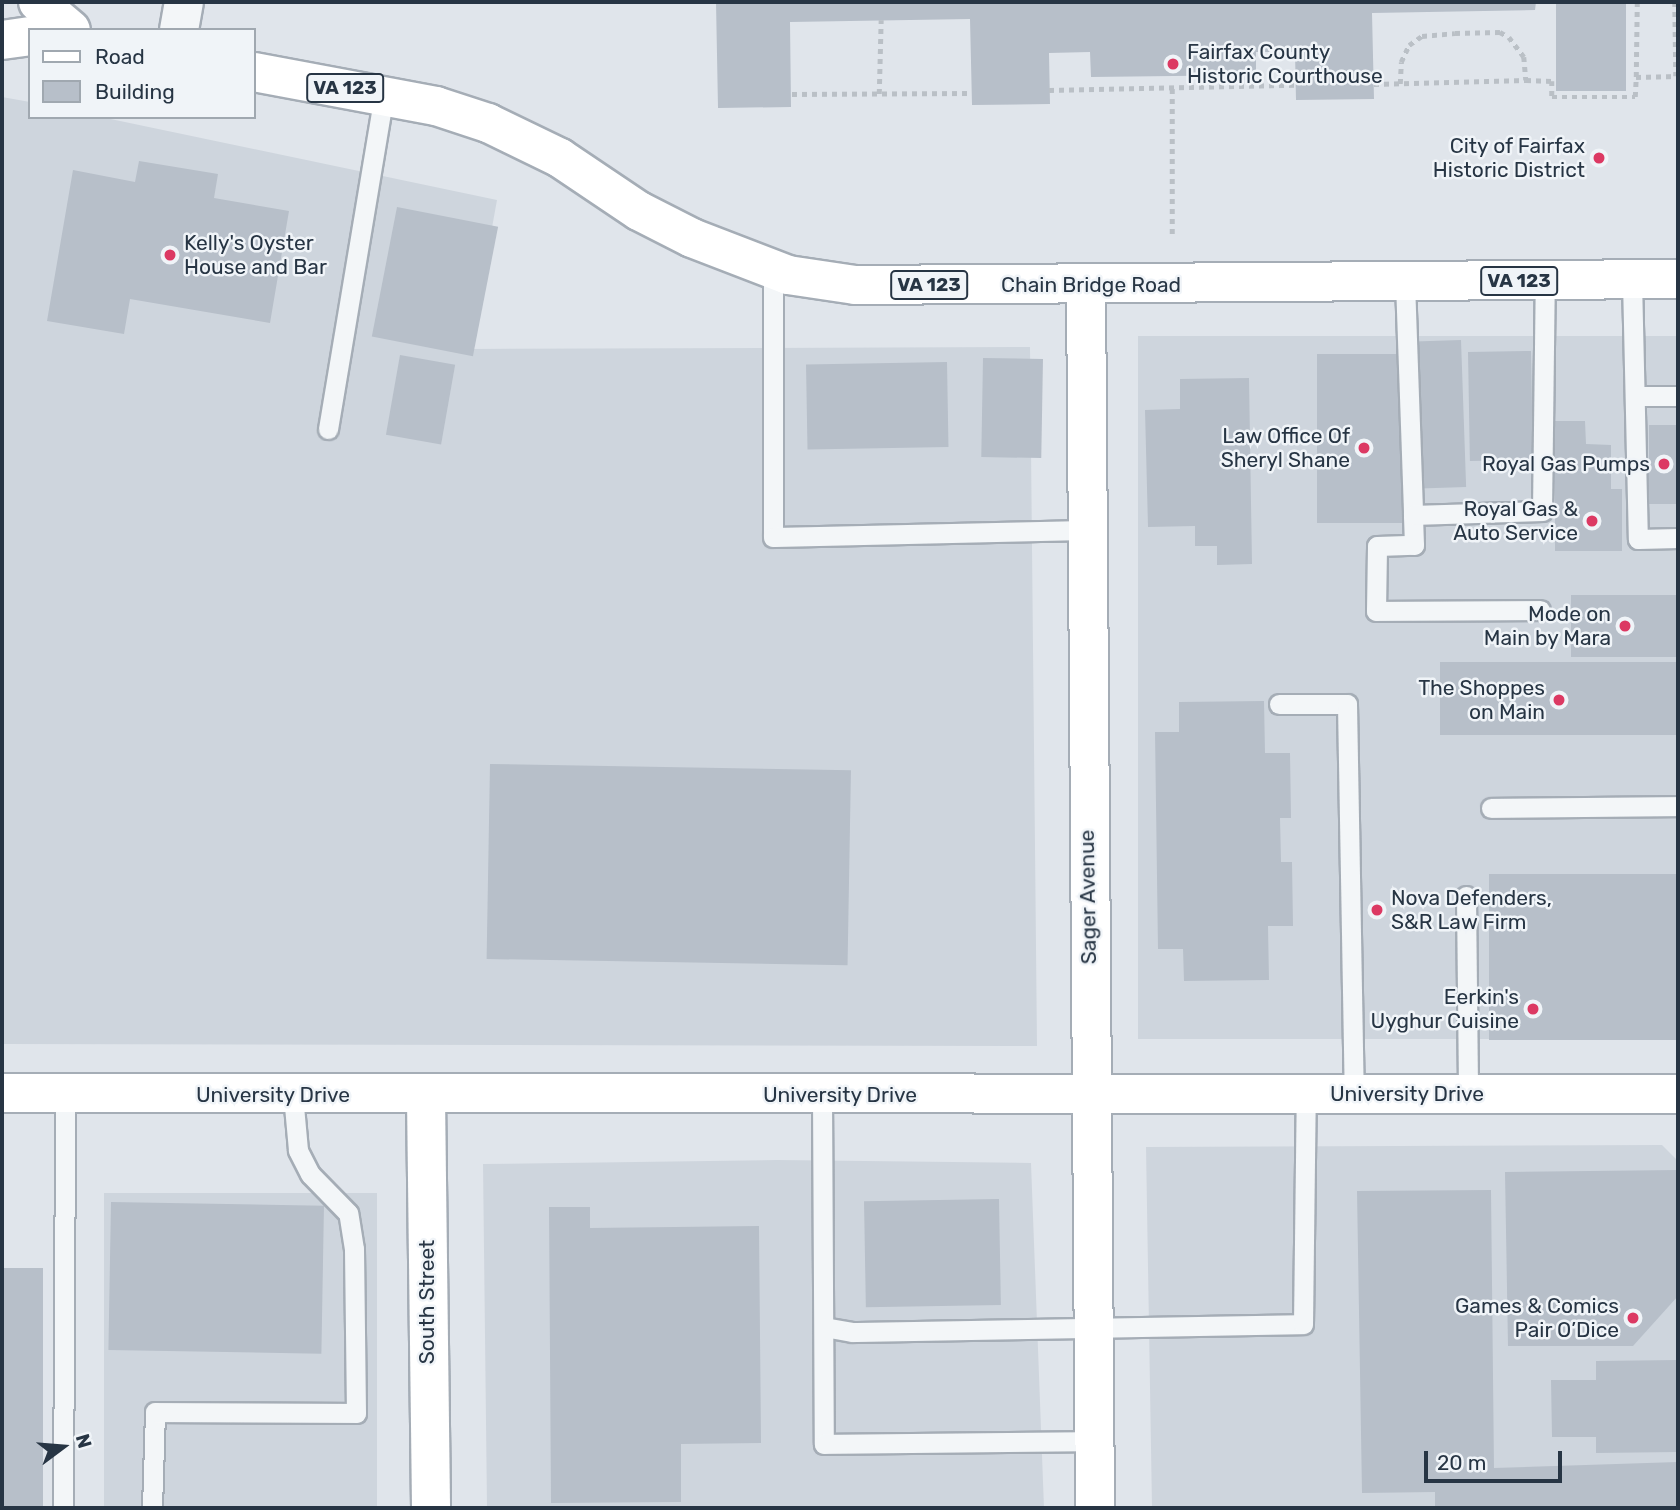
<!DOCTYPE html>
<html>
<head>
<meta charset="utf-8">
<style>
  body { margin:0 }
  #map { position:relative; width:1680px; height:1510px; overflow:hidden; background:#e0e5eb; font-family:Rubik,sans-serif }
  div>[style] { position:absolute }
  .built>* { inset:0; background:#ced5dd; transform-origin:0 0 }
  .building>* { inset:0; background:#b7bfc9; transform-origin:0 0 }
  .path>* { height:4.5px; margin-top:-2.25px; transform-origin:0; background:repeating-linear-gradient(90deg,#bac0c6 0 5px,transparent 0 10px) }
  .roads { filter:drop-shadow(2px 0 #a5adb6) drop-shadow(-2px 0 #a5adb6) drop-shadow(0 2px #a5adb6) drop-shadow(0 -2px #a5adb6) }
  .lane>* { height:19px; margin:-9.5px; padding:0 9.5px; transform-origin:9.5px; border-radius:9.5px; background:#f3f6f8 }
  .street>* { height:38px; margin:-19px; padding:0 19px; transform-origin:19px; border-radius:19px; background:#f3f6f8 }
  .secondary>* { height:38px; margin:-19px; padding:0 19px; transform-origin:19px; border-radius:19px; background:#fff }
  .primary>* { height:38px; margin:-19px; padding:0 19px; transform-origin:19px; border-radius:19px; background:#fff }
  .dots>* { width:19px; height:19px; translate:-50% -50%; box-sizing:border-box; border:4px solid #f0f4f8; border-radius:50% }
  span { translate:-50% -50%; white-space:nowrap; text-align:center; line-height:1.15; -webkit-text-stroke:5px #f0f4f8; paint-order:stroke }
  .shield-label span { padding:2px 5px; background:#f0f4f8; border:2px solid; border-radius:5px; -webkit-text-stroke-width:0 }
  .shield-label { font-size:19px; color:#273544; font-weight:700 }
  .poi-label { font-size:21px; color:#273544 }
  .left { translate:0 -50%; text-align:left }
  .right { translate:-100% -50%; text-align:right }
  .street-label { font-size:21px; color:#273544 }
  .frame { position:absolute; inset:0; border:4px solid #273544; pointer-events:none }
  .legend { position:absolute; left:28px; top:28px; width:228px; height:91px; box-sizing:border-box; background:#f0f4f8; border:2px solid #a0a8b0; margin:0; padding:9px 12px; list-style:none; font-size:21px; color:#273544 }
  .legend li { display:flex; align-items:center; gap:14px; height:35px }
  .legend b { width:35px; border:2px solid #a0a8b0 }
  .north { position:absolute; left:28px; top:1412px; width:70px; height:70px; -webkit-text-stroke:5px #f0f4f8; paint-order:stroke; rotate:74deg; font-size:19px; font-weight:700; line-height:28px; text-align:center; color:#273544 }
  .north::after { content:''; display:block; margin:auto; width:24px; height:32px; background:#273544; clip-path:polygon(50% 0,100% 100%,50% 72%,0 100%) }
  .scale { position:absolute; left:1424px; top:1451px; width:138px; height:32px; box-sizing:border-box; border:4px solid #273544; border-top:0; padding-left:9px; font-size:21px; line-height:24px; white-space:nowrap; color:#273544; -webkit-text-stroke:5px #f0f4f8; paint-order:stroke }
</style>
</head>
<body>
<div id="map">
  <div class="built">
    <i style="clip-path:polygon(2px 97px,30px 102px,30px 117px,101px 117px,497px 200px,470px 349px,1030px 347px,1037px 1046px,2px 1044px)"></i>
    <i style="left:1138px;top:336px;width:540px;height:703px"></i>
    <i style="clip-path:polygon(1662px 1145px,1678px 1161px,1678px 1508px,1152px 1508px,1146px 1147px)"></i>
    <i style="clip-path:polygon(777px 1160px,1031px 1163px,1044px 1508px,487px 1508px,483px 1164px)"></i>
    <i style="left:104px;top:1193px;width:273px;height:315px"></i>
  </div>
  <div class="building">
    <i style="clip-path:polygon(716px 2px,1536px 2px,1535px 10px,1372px 13px,1374px 99px,1296px 100px,1295px 52px,1256px 52px,1256px 75px,1091px 77px,1090px 52px,1049px 53px,1050px 104px,972px 105px,970px 19px,790px 22px,791px 107px,718px 108px)"></i>
    <i style="left:1556px;top:2px;width:70px;height:89px"></i>
    <i style="clip-path:polygon(139px 161px,218px 174px,214px 198px,289px 211px,270px 323px,130px 299px,124px 334px,47px 321px,73px 170px,135px 182px)"></i>
    <i style="left:397px;top:207px;width:103px;height:132px;rotate:11deg"></i>
    <i style="left:1461px;top:340px;width:147px;height:46px;rotate:88deg"></i>
    <i style="left:1531px;top:351px;width:109px;height:63px;rotate:89deg"></i>
    <i style="left:1403px;top:354px;width:169px;height:86px;rotate:90deg"></i>
    <i style="left:400px;top:355px;width:56px;height:81px;rotate:10deg"></i>
    <i style="left:983px;top:358px;width:60px;height:99px;rotate:1deg"></i>
    <i style="left:947px;top:362px;width:85px;height:141px;rotate:89deg"></i>
    <i style="clip-path:polygon(1249px 378px,1252px 564px,1217px 565px,1217px 546px,1195px 546px,1195px 526px,1148px 527px,1145px 410px,1180px 409px,1180px 379px)"></i>
    <i style="clip-path:polygon(1555px 421px,1585px 421px,1586px 444px,1611px 445px,1611px 489px,1622px 489px,1622px 551px,1555px 551px)"></i>
    <i style="left:1649px;top:425px;width:29px;height:79px"></i>
    <i style="left:1678px;top:595px;width:62px;height:107px;rotate:90deg"></i>
    <i style="left:1678px;top:662px;width:73px;height:238px;rotate:90deg"></i>
    <i style="clip-path:polygon(1264px 701px,1265px 753px,1290px 753px,1291px 818px,1280px 818px,1281px 862px,1292px 862px,1293px 926px,1268px 926px,1269px 980px,1184px 981px,1183px 949px,1158px 949px,1155px 732px,1179px 732px,1179px 702px)"></i>
    <i style="left:490px;top:764px;width:361px;height:195px;rotate:1deg"></i>
    <i style="left:1678px;top:874px;width:166px;height:189px;rotate:90deg"></i>
    <i style="clip-path:polygon(1678px 1170px,1678px 1296px,1633px 1346px,1508px 1346px,1505px 1172px)"></i>
    <i style="clip-path:polygon(1491px 1190px,1494px 1468px,1678px 1462px,1678px 1508px,1435px 1508px,1435px 1492px,1362px 1493px,1357px 1191px)"></i>
    <i style="left:999px;top:1199px;width:106px;height:135px;rotate:89deg"></i>
    <i style="left:111px;top:1202px;width:213px;height:148px;rotate:1deg"></i>
    <i style="clip-path:polygon(549px 1207px,590px 1207px,590px 1228px,759px 1226px,761px 1443px,681px 1444px,681px 1502px,551px 1503px)"></i>
    <i style="left:2px;top:1268px;width:41px;height:240px"></i>
    <i style="clip-path:polygon(1678px 1360px,1678px 1452px,1596px 1453px,1596px 1437px,1552px 1437px,1551px 1380px,1596px 1380px,1596px 1361px)"></i>
  </div>
  <div class="path">
    <i style="left:1675px;top:2px;width:74px;rotate:89.2deg"></i>
    <i style="left:1636px;top:77px;width:75px;rotate:-89.2deg"></i>
    <i style="left:1374px;top:84px;width:152px;rotate:-1.5deg"></i>
    <i style="left:1526px;top:80px;width:26px;rotate:2deg"></i>
    <i style="left:1552px;top:81px;width:16px;rotate:90deg"></i>
    <i style="left:1552px;top:97px;width:83px"></i>
    <i style="left:1635px;top:97px;width:20px;rotate:-87deg"></i>
    <i style="left:1636px;top:77px;width:42px;rotate:-1.4deg"></i>
    <i style="left:1400px;top:84px;width:22px;rotate:-87deg"></i>
    <i style="left:1401px;top:62px;width:19px;rotate:-65deg"></i>
    <i style="left:1409px;top:45px;width:16px;rotate:-35deg"></i>
    <i style="left:1422px;top:36px;width:33px;rotate:-5deg"></i>
    <i style="left:1455px;top:33px;width:45px;rotate:-1.3deg"></i>
    <i style="left:1500px;top:32px;width:10px;rotate:29deg"></i>
    <i style="left:1509px;top:37px;width:25px;rotate:53deg"></i>
    <i style="left:1524px;top:57px;width:23px;rotate:85deg"></i>
    <i style="left:1049px;top:90px;width:247px;rotate:-1.2deg"></i>
    <i style="left:792px;top:94px;width:179px;rotate:-0.3deg"></i>
    <i style="left:879px;top:94px;width:74px;rotate:-88.5deg"></i>
    <i style="left:1172px;top:234px;width:147px;rotate:-90deg"></i>
  </div>
  <div class="roads">
    <div class="lane">
      <i style="left:773px;top:270px;width:267px;rotate:90deg"></i>
      <i style="left:773px;top:537px;width:313px;rotate:-1.3deg"></i>
      <i style="left:1632px;top:280px;width:259px;rotate:88.7deg"></i>
      <i style="left:1638px;top:539px;width:40px;rotate:-1.4deg"></i>
      <i style="left:1405px;top:282px;width:233px;rotate:88deg"></i>
      <i style="left:1635px;top:396px;width:43px"></i>
      <i style="left:328px;top:429px;width:338px;rotate:-80.5deg"></i>
      <i style="left:1540px;top:610px;width:164px;rotate:179.7deg"></i>
      <i style="left:1376px;top:611px;width:65px;rotate:-89.1deg"></i>
      <i style="left:1377px;top:546px;width:37px;rotate:-2deg"></i>
      <i style="left:1414px;top:545px;width:30px;rotate:-92deg"></i>
      <i style="left:1413px;top:515px;width:129px;rotate:-1.8deg"></i>
      <i style="left:1542px;top:511px;width:231px;rotate:-89.3deg"></i>
      <i style="left:1279px;top:704px;width:68px"></i>
      <i style="left:1347px;top:704px;width:390px;rotate:89deg"></i>
      <i style="left:1491px;top:808px;width:187px;rotate:-0.6deg"></i>
      <i style="left:1466px;top:896px;width:198px;rotate:89.4deg"></i>
      <i style="left:822px;top:1095px;width:349px;rotate:89.7deg"></i>
      <i style="left:824px;top:1444px;width:271px;rotate:-0.6deg"></i>
      <i style="left:824px;top:1327px;width:28px;rotate:10deg"></i>
      <i style="left:852px;top:1332px;width:451px;rotate:-1deg"></i>
      <i style="left:1303px;top:1324px;width:230px;rotate:-89.3deg"></i>
      <i style="left:63px;top:1508px;width:414px;rotate:-89.7deg"></i>
      <i style="left:152px;top:1508px;width:96px;rotate:-88.2deg"></i>
      <i style="left:155px;top:1412px;width:201px;rotate:0.3deg"></i>
      <i style="left:356px;top:1413px;width:164px;rotate:-90.7deg"></i>
      <i style="left:354px;top:1249px;width:36px;rotate:-99deg"></i>
      <i style="left:348px;top:1213px;width:54px;rotate:-134.3deg"></i>
      <i style="left:310px;top:1174px;width:27px;rotate:-117deg"></i>
      <i style="left:298px;top:1150px;width:55px;rotate:-95.2deg"></i>
    </div>
    <div class="street">
      <i style="left:179px;top:30px;width:28px;rotate:-80deg"></i>
    </div>
    <div class="secondary">
      <i style="left:1086px;top:285px;width:1223px;rotate:89.58deg"></i>
      <i style="left:2px;top:1093px;width:1676px;rotate:0.03deg"></i>
      <i style="left:426px;top:1097px;width:411px;rotate:89.3deg"></i>
    </div>
    <div class="primary">
      <i style="left:38px;top:2px;width:43px;rotate:40.3deg"></i>
      <i style="left:2px;top:40px;width:28px;rotate:-8deg"></i>
      <i style="left:254px;top:72px;width:185px;rotate:10.6deg"></i>
      <i style="left:436px;top:106px;width:55px;rotate:18.1deg"></i>
      <i style="left:488px;top:123px;width:80px;rotate:25.9deg"></i>
      <i style="left:560px;top:158px;width:95px;rotate:33.9deg"></i>
      <i style="left:639px;top:211px;width:59px;rotate:27deg"></i>
      <i style="left:692px;top:238px;width:103px;rotate:21.1deg"></i>
      <i style="left:788px;top:275px;width:68px;rotate:8.5deg"></i>
      <i style="left:855px;top:285px;width:823px;rotate:-0.42deg"></i>
    </div>
  </div>
  <div class="dots">
    <i style="left:1173px;top:64px;background:#dc3963"></i>
    <i style="left:1599px;top:158px;background:#dc3963"></i>
    <i style="left:170px;top:255px;background:#dc3963"></i>
    <i style="left:1364px;top:448px;background:#dc3963"></i>
    <i style="left:1664px;top:464px;background:#dc3963"></i>
    <i style="left:1592px;top:521px;background:#dc3963"></i>
    <i style="left:1625px;top:626px;background:#dc3963"></i>
    <i style="left:1559px;top:700px;background:#dc3963"></i>
    <i style="left:1377px;top:910px;background:#dc3963"></i>
    <i style="left:1533px;top:1009px;background:#dc3963"></i>
    <i style="left:1633px;top:1318px;background:#dc3963"></i>
  </div>
  <div class="shield-label">
    <span style="left:345px;top:88px">VA 123</span>
    <span style="left:1519px;top:281px">VA 123</span>
    <span style="left:929px;top:285px">VA 123</span>
  </div>
  <div class="poi-label">
    <span class="left" style="left:1187px;top:64px">Fairfax County<br>Historic Courthouse</span>
    <span class="right" style="left:1585px;top:158px">City of Fairfax<br>Historic District</span>
    <span class="left" style="left:184px;top:255px">Kelly's Oyster<br>House and Bar</span>
    <span class="right" style="left:1350px;top:448px">Law Office Of<br>Sheryl Shane</span>
    <span class="right" style="left:1650px;top:464px">Royal Gas Pumps</span>
    <span class="right" style="left:1578px;top:521px">Royal Gas &amp;<br>Auto Service</span>
    <span class="right" style="left:1611px;top:626px">Mode on<br>Main by Mara</span>
    <span class="right" style="left:1545px;top:700px">The Shoppes<br>on Main</span>
    <span class="left" style="left:1391px;top:910px">Nova Defenders,<br>S&amp;R Law Firm</span>
    <span class="right" style="left:1519px;top:1009px">Eerkin's<br>Uyghur Cuisine</span>
    <span class="right" style="left:1619px;top:1318px">Games &amp; Comics<br>Pair O’Dice</span>
  </div>
  <div class="street-label">
    <span style="left:1091px;top:285px">Chain Bridge Road</span>
    <span style="left:1088px;top:897px;rotate:-91deg">Sager Avenue</span>
    <span style="left:1407px;top:1094px">University Drive</span>
    <span style="left:273px;top:1095px">University Drive</span>
    <span style="left:840px;top:1095px">University Drive</span>
    <span style="left:427px;top:1302px;rotate:-90deg">South Street</span>
  </div>
  <div class="frame"></div>
  <ul class="legend">
  <li><b style="height:9px;background:#fff"></b>Road</li>
  <li><b style="height:19px;background:#b7bfc9"></b>Building</li>
  </ul>
  <div class="north">N</div>
  <div class="scale">20 m</div>
</div>
</body>
</html>
